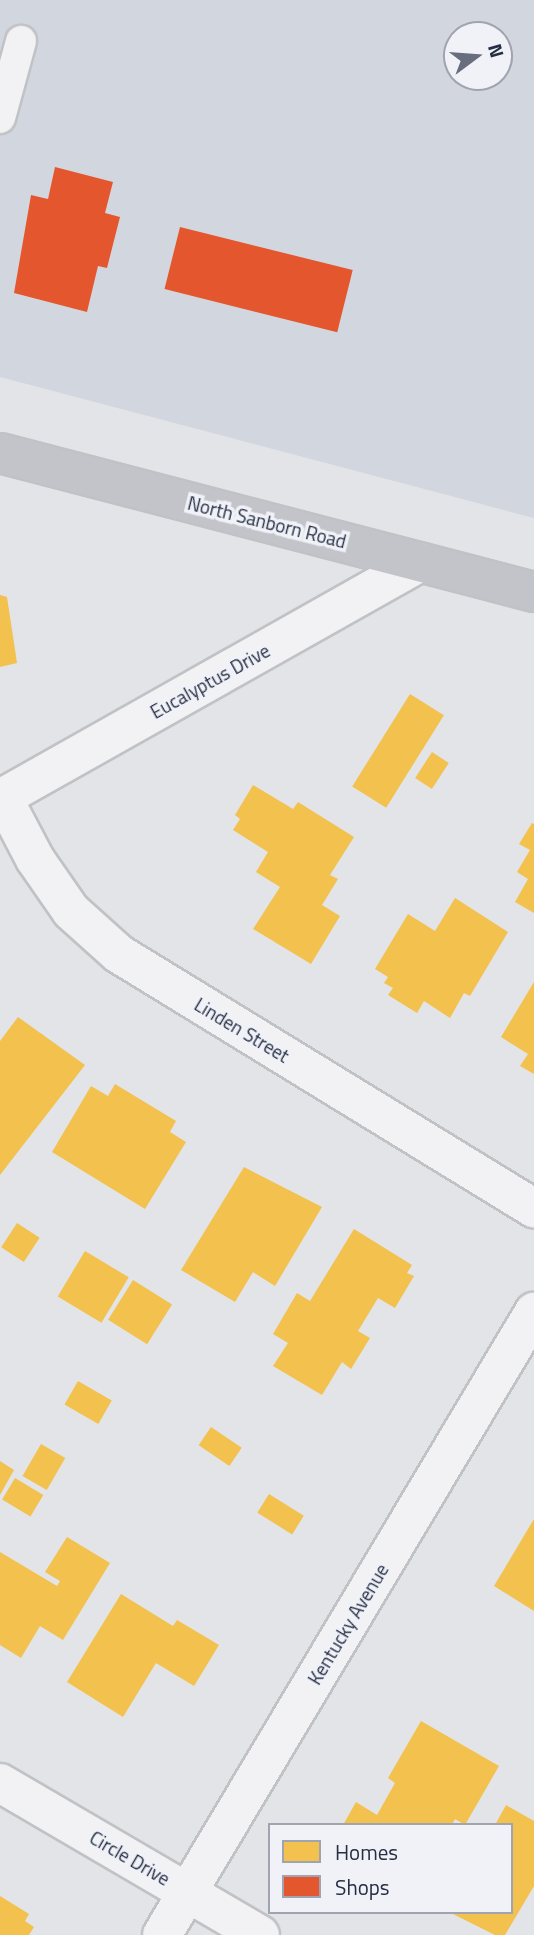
<!DOCTYPE html>
<html>
<head>
<meta charset="utf-8">
<style>
  body { margin:0 }
  #map { position:relative; width:534px; height:1935px; overflow:hidden; background:#e2e4e8; font-family:"Titillium Web",sans-serif }
  div>[style] { position:absolute }
  .built>* { inset:0; background:#d2d7df }
  .homes>* { inset:0; background:#f2c14e; transform-origin:0 0 }
  .shops>* { inset:0; background:#e4572e; transform-origin:0 0 }
  .roads { filter:drop-shadow(2px 0 #c0c2c6) drop-shadow(-2px 0 #c0c2c6) drop-shadow(0 2px #c0c2c6) drop-shadow(0 -2px #c0c2c6) }
  .lane>* { height:30px; margin:-15px; padding:0 15px; transform-origin:15px; border-radius:15px; background:#f2f2f4 }
  .street>* { height:38px; margin:-19px; padding:0 19px; transform-origin:19px; border-radius:19px; background:#f2f2f4 }
  .secondary>* { height:38px; margin:-19px; padding:0 19px; transform-origin:19px; border-radius:19px; background:#c2c4ca }
  span { translate:-50% -50%; white-space:nowrap; text-align:center; line-height:1.15; -webkit-text-stroke:7px #f0f2f8; paint-order:stroke }
  .street-label { font-size:19px; color:#262e44 }
  .legend { position:absolute; left:268px; top:1823px; width:245px; height:91px; box-sizing:border-box; background:#f0f2f8; border:2px solid #9fa4b0; margin:0; padding:9px 12px; list-style:none; font-size:21px; color:#262e44 }
  .legend li { display:flex; align-items:center; gap:14px; height:35px }
  .legend b { width:35px; border:2px solid #9fa4b0 }
  .north { position:absolute; left:443px; top:21px; width:70px; height:70px; box-sizing:border-box; background:#f0f2f8; border:2px solid #9fa4b0; border-radius:50%; rotate:74deg; font-size:19px; font-weight:700; line-height:28px; text-align:center; color:#262e44 }
  .north::after { content:''; display:block; margin:auto; width:24px; height:32px; background:#686e7d; clip-path:polygon(50% 0,100% 100%,50% 72%,0 100%) }
</style>
</head>
<body>
<div id="map">
  <div class="built">
    <i style="clip-path:polygon(evenodd,0 0,534px 0,534px 518px,0 377px,0 0,457px 35px,499px 35px,499px 77px,457px 77px,457px 35px)"></i>
  </div>
  <div class="homes">
    <i style="clip-path:polygon(0 595px,7px 597px,17px 663px,0 667px)"></i>
    <i style="left:410px;top:694px;width:40px;height:109px;rotate:32deg"></i>
    <i style="left:432px;top:752px;width:20px;height:31px;rotate:33deg"></i>
    <i style="clip-path:polygon(253px 785px,293px 809px,298px 802px,354px 837px,330px 875px,338px 879px,322px 905px,340px 916px,311px 964px,253px 929px,280px 887px,256px 872px,268px 852px,233px 830px,240px 819px,235px 815px)"></i>
    <i style="clip-path:polygon(532px 823px,534px 824px,534px 913px,515px 902px,528px 879px,517px 872px,530px 850px,519px 844px)"></i>
    <i style="clip-path:polygon(455px 898px,508px 932px,470px 996px,464px 993px,450px 1018px,424px 1001px,417px 1013px,388px 995px,393px 988px,384px 983px,388px 977px,375px 969px,408px 914px,435px 931px)"></i>
    <i style="clip-path:polygon(534px 982px,534px 1074px,520px 1066px,528px 1054px,501px 1037px)"></i>
    <i style="clip-path:polygon(18px 1017px,85px 1065px,0 1175px,0 1041px)"></i>
    <i style="clip-path:polygon(115px 1084px,176px 1121px,170px 1132px,186px 1142px,145px 1209px,52px 1152px,91px 1086px,108px 1096px)"></i>
    <i style="clip-path:polygon(244px 1167px,322px 1207px,275px 1286px,253px 1272px,235px 1302px,181px 1270px)"></i>
    <i style="left:17px;top:1223px;width:27px;height:29px;rotate:33deg"></i>
    <i style="clip-path:polygon(354px 1229px,412px 1265px,407px 1273px,414px 1276px,395px 1308px,378px 1298px,358px 1331px,370px 1338px,351px 1369px,342px 1362px,322px 1395px,273px 1366px,288px 1343px,273px 1334px,297px 1293px,310px 1301px)"></i>
    <i style="left:85px;top:1251px;width:51px;height:53px;rotate:31deg"></i>
    <i style="left:133px;top:1280px;width:46px;height:47px;rotate:32deg"></i>
    <i style="left:78px;top:1381px;width:39px;height:27px;rotate:30deg"></i>
    <i style="left:211px;top:1427px;width:37px;height:22px;rotate:34deg"></i>
    <i style="left:41px;top:1444px;width:28px;height:37px;rotate:30deg"></i>
    <i style="clip-path:polygon(0 1461px,14px 1470px,0 1495px)"></i>
    <i style="left:15px;top:1478px;width:33px;height:25px;rotate:31deg"></i>
    <i style="left:269px;top:1494px;width:41px;height:22px;rotate:32deg"></i>
    <i style="clip-path:polygon(534px 1519px,534px 1611px,494px 1586px)"></i>
    <i style="clip-path:polygon(67px 1537px,110px 1563px,63px 1640px,40px 1626px,21px 1658px,0 1645px,0 1552px,57px 1586px,60px 1581px,45px 1572px)"></i>
    <i style="clip-path:polygon(121px 1594px,173px 1626px,177px 1620px,219px 1645px,194px 1686px,156px 1663px,123px 1717px,67px 1682px)"></i>
    <i style="clip-path:polygon(421px 1721px,499px 1766px,465px 1825px,455px 1819px,452px 1825px,343px 1825px,356px 1802px,377px 1815px,395px 1783px,388px 1778px)"></i>
    <i style="clip-path:polygon(506px 1805px,534px 1821px,534px 1886px,505px 1935px,495px 1935px,449px 1912px,511px 1912px,511px 1825px,495px 1825px)"></i>
    <i style="clip-path:polygon(0 1896px,29px 1914px,25px 1921px,34px 1927px,29px 1935px,0 1935px)"></i>
  </div>
  <div class="shops">
    <i style="clip-path:polygon(55px 167px,113px 182px,105px 213px,120px 217px,107px 268px,98px 266px,87px 312px,14px 293px,31px 195px,48px 199px)"></i>
    <i style="left:180px;top:227px;width:178px;height:64px;rotate:14deg"></i>
  </div>
  <div class="roads">
    <div class="lane">
      <i style="left:0;top:118px;width:80px;rotate:-74.7deg"></i>
    </div>
    <div class="street">
      <i style="left:3px;top:798px;width:69px;rotate:62.3deg"></i>
      <i style="left:35px;top:859px;width:63px;rotate:55.3deg"></i>
      <i style="left:71px;top:911px;width:64px;rotate:41.9deg"></i>
      <i style="left:119px;top:954px;width:487px;rotate:31.5deg"></i>
      <i style="left:0;top:799px;width:482px;rotate:-29.4deg"></i>
      <i style="left:0;top:1783px;width:301px;rotate:30.3deg"></i>
      <i style="left:162px;top:1935px;width:726px;rotate:-59.16deg"></i>
    </div>
    <div class="secondary">
      <i style="left:0;top:453px;width:552px;rotate:14.59deg"></i>
    </div>
  </div>
  <div class="street-label">
    <span style="left:267px;top:522px;rotate:14deg">North Sanborn Road</span>
    <span style="left:210px;top:681px;rotate:-29deg">Eucalyptus Drive</span>
    <span style="left:242px;top:1030px;rotate:31deg">Linden Street</span>
    <span style="left:348px;top:1624px;rotate:-59deg">Kentucky Avenue</span>
    <span style="left:130px;top:1858px;rotate:30deg">Circle Drive</span>
  </div>
  <ul class="legend">
  <li><b style="height:19px;background:#f2c14e"></b>Homes</li>
  <li><b style="height:19px;background:#e4572e"></b>Shops</li>
  </ul>
  <div class="north">N</div>
</div>
</body>
</html>
